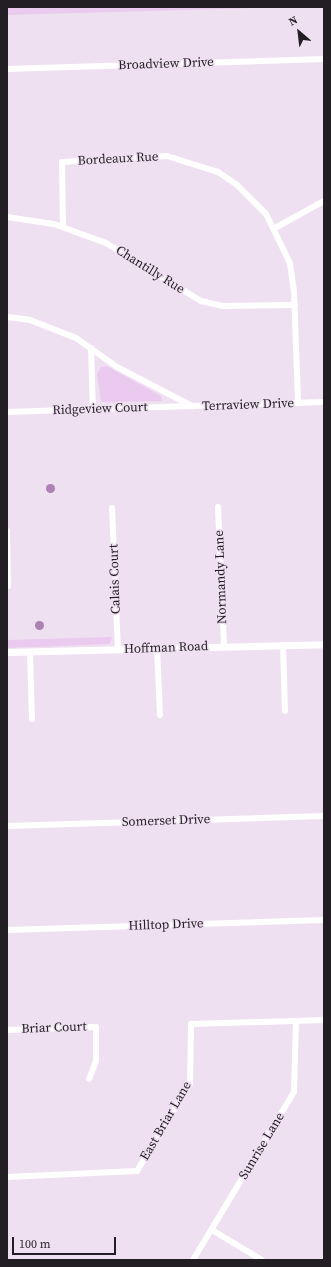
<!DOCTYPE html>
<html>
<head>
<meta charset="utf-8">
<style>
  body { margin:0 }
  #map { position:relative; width:331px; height:1267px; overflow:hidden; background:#efe0f1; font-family:"Source Serif 4",serif }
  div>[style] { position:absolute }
  .green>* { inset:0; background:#eacaee }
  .water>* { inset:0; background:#ab82b1 }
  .round { border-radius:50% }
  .minor>* { height:6px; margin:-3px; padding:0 3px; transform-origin:3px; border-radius:3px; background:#fff }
  .tertiary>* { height:7px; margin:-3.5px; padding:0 3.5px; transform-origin:3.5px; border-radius:3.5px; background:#fff }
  span { translate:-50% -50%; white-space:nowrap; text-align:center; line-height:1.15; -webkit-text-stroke:3px #efe0f1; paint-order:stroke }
  .street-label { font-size:13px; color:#231e24 }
  .frame { position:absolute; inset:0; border:8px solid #231e24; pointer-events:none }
  .north { position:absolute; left:279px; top:12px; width:40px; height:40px; -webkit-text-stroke:3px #efe0f1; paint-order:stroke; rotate:332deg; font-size:11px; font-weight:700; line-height:16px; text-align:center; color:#231e24 }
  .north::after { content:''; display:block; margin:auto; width:14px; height:18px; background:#231e24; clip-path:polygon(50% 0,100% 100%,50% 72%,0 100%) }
  .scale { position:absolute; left:12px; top:1237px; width:104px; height:18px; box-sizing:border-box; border:2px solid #231e24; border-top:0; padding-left:5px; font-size:12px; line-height:14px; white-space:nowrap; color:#231e24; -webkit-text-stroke:3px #efe0f1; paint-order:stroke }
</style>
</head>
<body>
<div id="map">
  <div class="green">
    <i style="clip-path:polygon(7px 7px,289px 7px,7px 15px)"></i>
    <i style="clip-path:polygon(107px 366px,161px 396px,162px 401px,101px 402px,97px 374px,101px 367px)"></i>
    <i style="clip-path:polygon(112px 637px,110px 644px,7px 648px,7px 640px)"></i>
  </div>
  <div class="water">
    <i class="round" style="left:45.5px;top:483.5px;width:9px;height:9px"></i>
    <i class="round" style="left:34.5px;top:620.5px;width:9px;height:9px"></i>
  </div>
  <div class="minor">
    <i style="left:7px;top:69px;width:317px;rotate:-1.8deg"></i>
    <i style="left:7px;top:217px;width:48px;rotate:8.5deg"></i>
    <i style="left:54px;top:224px;width:55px;rotate:20.1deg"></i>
    <i style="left:106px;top:243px;width:111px;rotate:31.4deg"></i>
    <i style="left:201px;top:301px;width:22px;rotate:13deg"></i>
    <i style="left:222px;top:306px;width:73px;rotate:-0.8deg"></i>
    <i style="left:63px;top:227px;width:65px;rotate:-90.9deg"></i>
    <i style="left:62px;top:162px;width:105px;rotate:-3.3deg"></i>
    <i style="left:167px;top:156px;width:53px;rotate:17.4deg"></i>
    <i style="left:218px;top:172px;width:23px;rotate:34deg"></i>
    <i style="left:237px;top:185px;width:41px;rotate:45deg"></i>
    <i style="left:266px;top:214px;width:55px;rotate:63.9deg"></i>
    <i style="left:290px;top:263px;width:29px;rotate:82deg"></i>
    <i style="left:294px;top:292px;width:111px;rotate:87.9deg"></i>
    <i style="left:275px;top:228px;width:56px;rotate:-28.9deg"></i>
    <i style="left:7px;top:317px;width:23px;rotate:7deg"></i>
    <i style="left:30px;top:320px;width:49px;rotate:21.4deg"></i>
    <i style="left:76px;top:338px;width:50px;rotate:35.3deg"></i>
    <i style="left:117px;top:367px;width:85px;rotate:27.5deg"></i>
    <i style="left:192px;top:406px;width:132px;rotate:-1.7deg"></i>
    <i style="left:91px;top:348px;width:62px;rotate:88.2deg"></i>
    <i style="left:7px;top:412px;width:184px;rotate:-1.9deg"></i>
    <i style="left:218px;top:507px;width:139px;rotate:87.5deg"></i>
    <i style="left:112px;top:508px;width:141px;rotate:87.6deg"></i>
    <i style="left:7px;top:531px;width:55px;rotate:89deg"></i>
    <i style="left:283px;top:645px;width:66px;rotate:88.3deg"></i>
    <i style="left:157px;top:648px;width:67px;rotate:87.4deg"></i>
    <i style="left:30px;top:652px;width:67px;rotate:88.3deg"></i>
    <i style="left:7px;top:826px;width:317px;rotate:-1.8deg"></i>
    <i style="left:7px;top:930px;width:317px;rotate:-1.8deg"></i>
    <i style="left:7px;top:1030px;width:89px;rotate:-1.9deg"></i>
    <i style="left:96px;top:1027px;width:34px;rotate:90deg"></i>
    <i style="left:96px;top:1061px;width:19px;rotate:111deg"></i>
    <i style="left:7px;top:1177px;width:130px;rotate:-2.6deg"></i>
    <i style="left:137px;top:1171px;width:102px;rotate:-58.7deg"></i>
    <i style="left:190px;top:1084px;width:60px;rotate:-89deg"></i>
    <i style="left:191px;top:1024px;width:133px;rotate:-1.7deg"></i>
    <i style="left:212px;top:1230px;width:58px;rotate:31deg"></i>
    <i style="left:193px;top:1260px;width:196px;rotate:-59deg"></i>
    <i style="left:294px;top:1092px;width:71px;rotate:-88.4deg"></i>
  </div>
  <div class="tertiary">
    <i style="left:7px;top:652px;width:317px;rotate:-1.4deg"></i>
  </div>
  <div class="street-label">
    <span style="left:166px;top:64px;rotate:-2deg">Broadview Drive</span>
    <span style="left:118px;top:159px;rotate:-3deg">Bordeaux Rue</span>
    <span style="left:150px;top:270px;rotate:32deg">Chantilly Rue</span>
    <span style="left:248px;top:405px;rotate:-2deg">Terraview Drive</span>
    <span style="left:100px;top:409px;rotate:-2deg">Ridgeview Court</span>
    <span style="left:221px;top:577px;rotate:-92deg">Normandy Lane</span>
    <span style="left:115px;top:579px;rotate:-92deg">Calais Court</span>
    <span style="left:166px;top:648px;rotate:-2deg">Hoffman Road</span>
    <span style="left:166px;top:821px;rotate:-2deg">Somerset Drive</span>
    <span style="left:166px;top:925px;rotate:-2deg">Hilltop Drive</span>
    <span style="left:54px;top:1028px;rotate:-2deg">Briar Court</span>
    <span style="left:166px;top:1121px;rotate:-60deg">East Briar Lane</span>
    <span style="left:262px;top:1146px;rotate:-59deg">Sunrise Lane</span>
  </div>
  <div class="frame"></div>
  <div class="north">N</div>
  <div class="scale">100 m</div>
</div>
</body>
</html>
